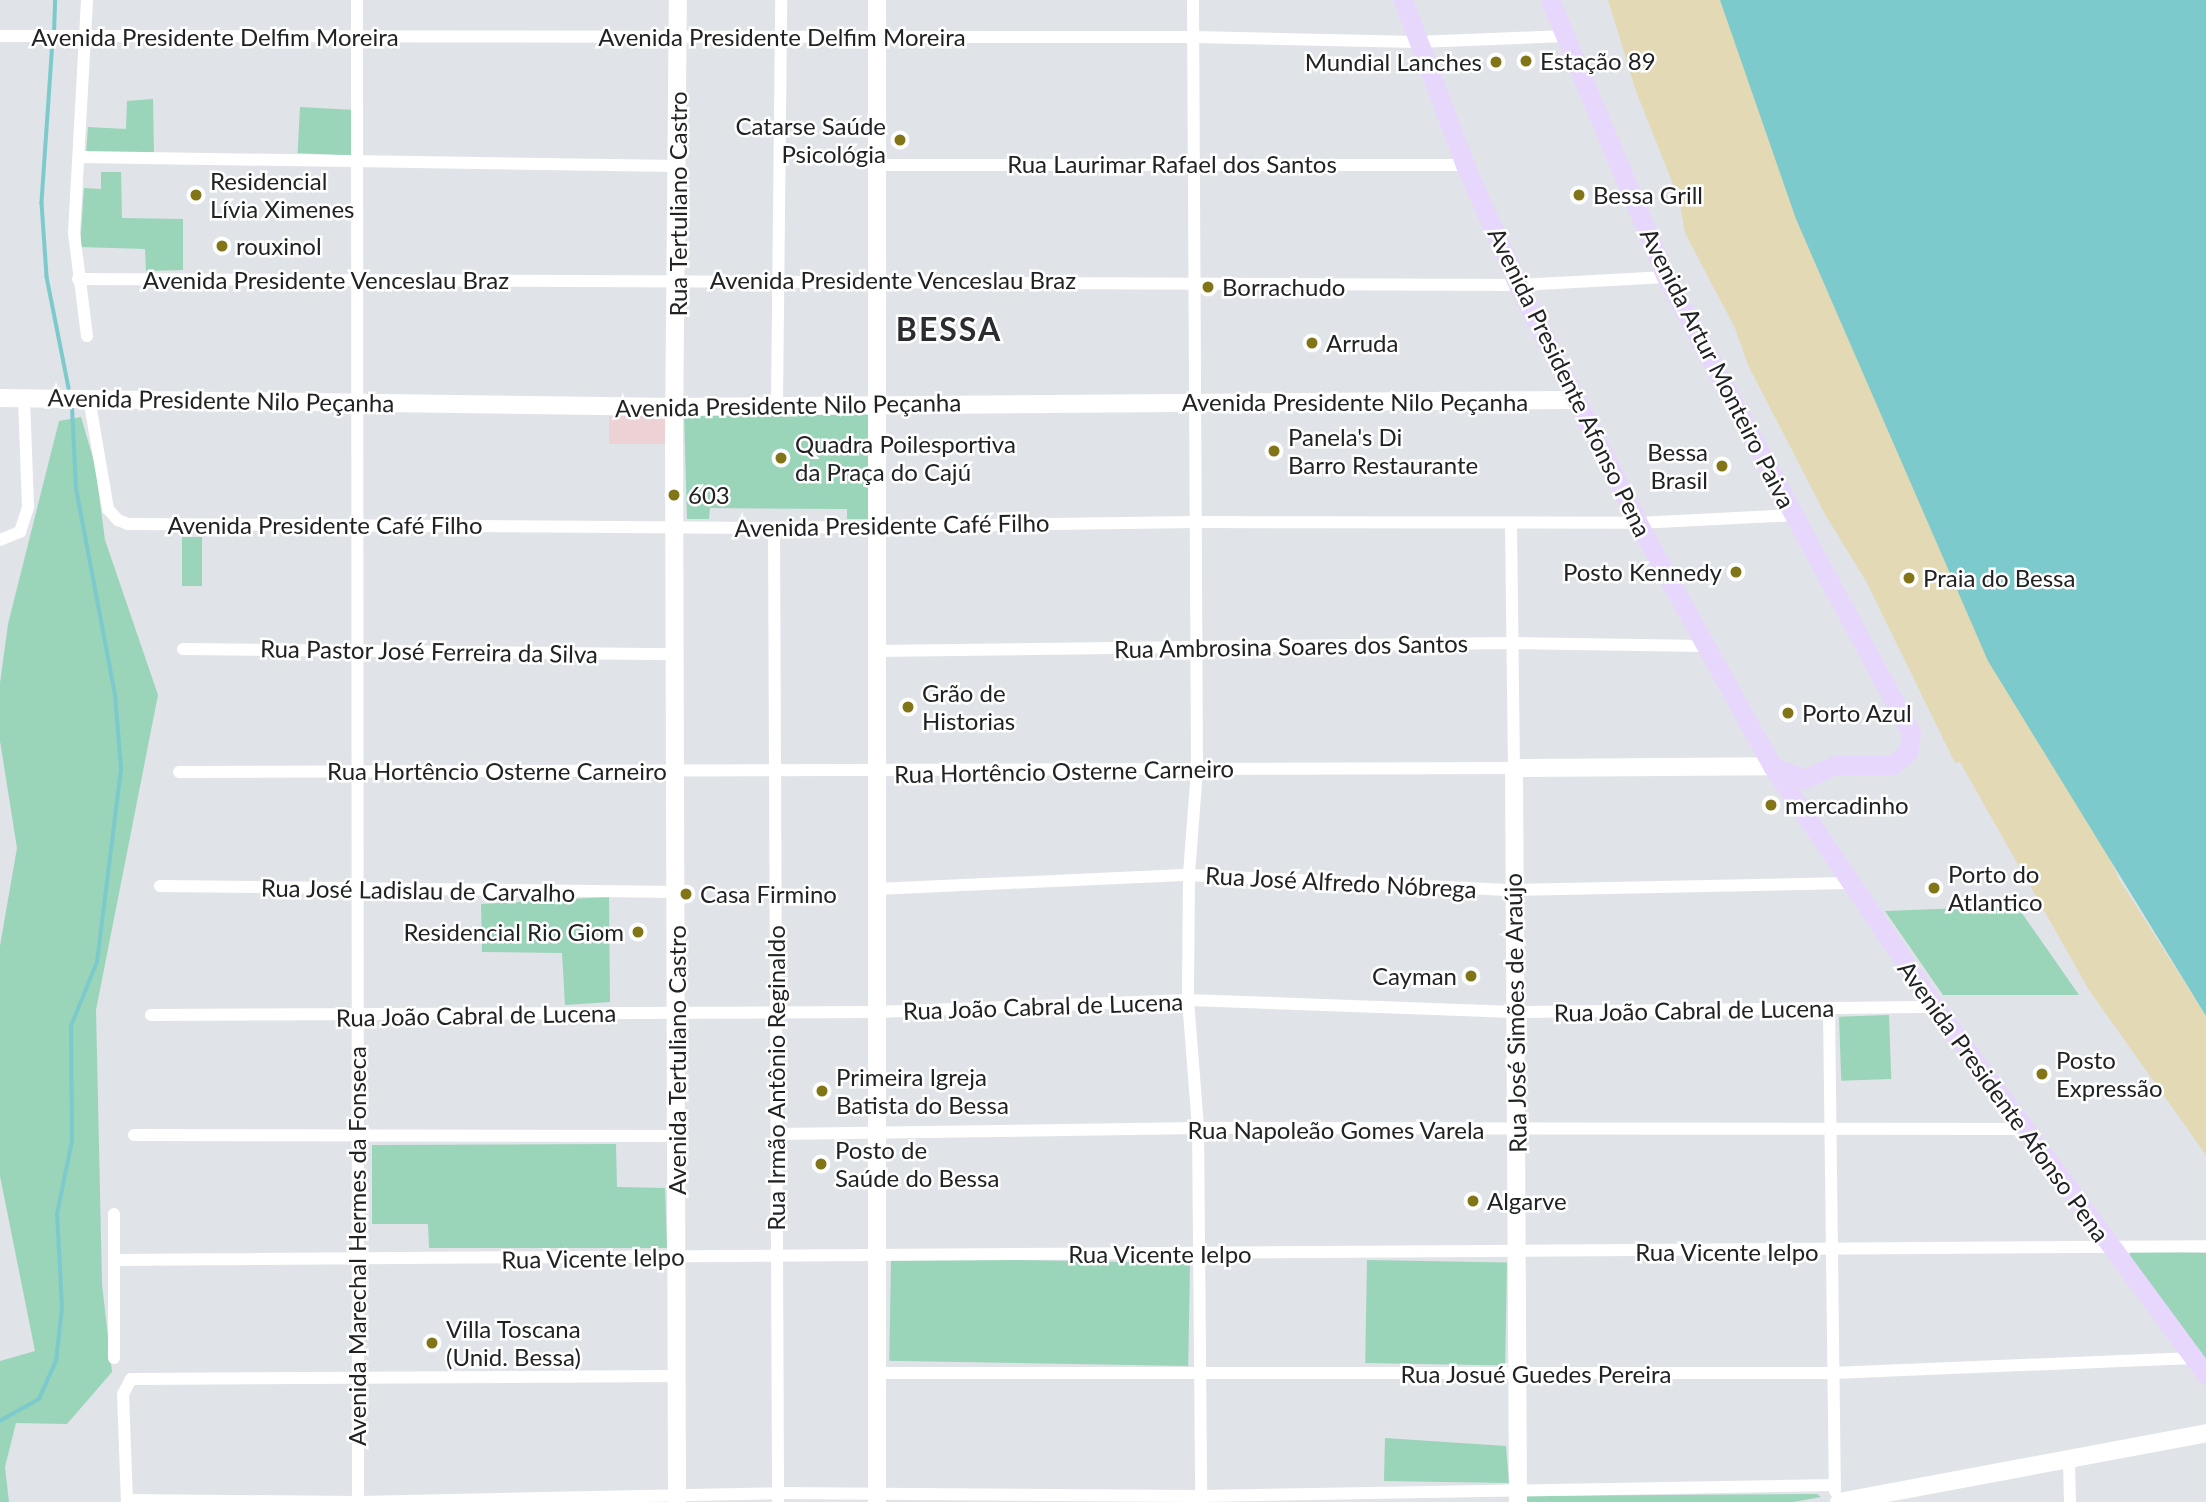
<!DOCTYPE html>
<html>
<head>
<meta charset="utf-8">
<style>
  body { margin:0 }
  #map { position:relative; width:2206px; height:1502px; overflow:hidden; background:#e0e3e8; font-family:Lato,sans-serif }
  div>[style] { position:absolute }
  .commercial>* { inset:0; background:#ecd1d5; transform-origin:0 0 }
  .green>* { inset:0; background:#9ad4b9; transform-origin:0 0 }
  .sand>* { inset:0; background:#e3d9b4 }
  .water>* { inset:0; background:#7dcacc }
  .stream>* { height:3.5px; margin:-1.75px; padding:0 1.75px; transform-origin:1.75px; border-radius:1.75px; background:#7dcacc }
  .street>* { height:12px; margin:-6px; padding:0 6px; transform-origin:6px; border-radius:6px; background:#fff }
  .secondary>* { height:18px; margin:-9px; padding:0 9px; transform-origin:9px; border-radius:9px; background:#fff }
  .primary>* { height:19px; margin:-9.5px; padding:0 9.5px; transform-origin:9.5px; border-radius:9.5px; background:#e8d7fd }
  .dots>* { width:19px; height:19px; translate:-50% -50%; box-sizing:border-box; border:4px solid #fff; border-radius:50% }
  span { translate:-50% -50%; white-space:nowrap; text-align:center; line-height:1.15; -webkit-text-stroke:5px #fff; paint-order:stroke }
  .street-label { font-size:24px; color:#212224 }
  .poi-label { font-size:24px; color:#212224 }
  .left { translate:0 -50%; text-align:left }
  .right { translate:-100% -50%; text-align:right }
  .district-label { font-size:32px; color:#2a2c30; font-weight:700; letter-spacing:2px }
</style>
</head>
<body>
<div id="map">
  <div class="commercial">
    <i style="left:609px;top:416px;width:57px;height:28px"></i>
  </div>
  <div class="green">
    <i style="clip-path:polygon(153px 99px,154px 153px,86px 154px,88px 127px,126px 129px,127px 101px)"></i>
    <i style="left:300px;top:107px;width:55px;height:46px;rotate:3deg"></i>
    <i style="clip-path:polygon(101px 172px,121px 172px,122px 218px,183px 219px,183px 270px,146px 271px,145px 249px,80px 247px,84px 188px,101px 189px)"></i>
    <i style="clip-path:polygon(871px 411px,870px 519px,847px 519px,847px 509px,710px 508px,709px 519px,687px 519px,684px 413px)"></i>
    <i style="clip-path:polygon(81px 417px,95px 465px,105px 540px,158px 695px,96px 1010px,102px 1284px,112px 1372px,67px 1424px,16px 1423px,5px 1467px,9px 1502px,0 1502px,0 1361px,35px 1351px,0 1176px,0 946px,17px 848px,0 741px,0 683px,8px 624px,59px 421px)"></i>
    <i style="left:182px;top:537px;width:20px;height:49px"></i>
    <i style="clip-path:polygon(609px 897px,610px 1002px,565px 1005px,562px 953px,482px 952px,481px 904px)"></i>
    <i style="clip-path:polygon(2017px 906px,2079px 995px,1943px 995px,1885px 911px)"></i>
    <i style="left:1889px;top:1015px;width:64px;height:50px;rotate:88deg"></i>
    <i style="clip-path:polygon(616px 1144px,617px 1187px,665px 1188px,667px 1248px,429px 1248px,428px 1224px,372px 1224px,372px 1145px)"></i>
    <i style="clip-path:polygon(2131px 1250px,2206px 1253px,2206px 1364px,2129px 1256px)"></i>
    <i style="left:1367px;top:1260px;width:140px;height:103px;rotate:1deg"></i>
    <i style="left:1190px;top:1263px;width:103px;height:299px;rotate:91deg"></i>
    <i style="clip-path:polygon(1385px 1438px,1506px 1446px,1509px 1483px,1384px 1481px)"></i>
    <i style="clip-path:polygon(1817px 1494px,1821px 1497px,1793px 1502px,1525px 1502px,1525px 1496px)"></i>
  </div>
  <div class="sand">
    <i style="clip-path:polygon(1608px 0,1720px 0,2119px 879px,2206px 1016px,2206px 1155px,2089px 990px,1960px 762px,1955px 763px,1866px 581px,1826px 516px,1748px 365px,1735px 328px,1685px 233px,1679px 199px,1636px 91px)"></i>
  </div>
  <div class="water">
    <i style="clip-path:polygon(1720px 0,2206px 0,2206px 1016px,1988px 661px,1796px 219px)"></i>
  </div>
  <div class="stream">
    <i style="left:54px;top:33px;width:33px;rotate:-88deg"></i>
    <i style="left:53px;top:41px;width:162px;rotate:93.9deg"></i>
    <i style="left:42px;top:203px;width:74px;rotate:86.1deg"></i>
    <i style="left:47px;top:277px;width:113px;rotate:78.8deg"></i>
    <i style="left:0;top:1421px;width:45px;rotate:-29.4deg"></i>
    <i style="left:39px;top:1399px;width:42px;rotate:-65.9deg"></i>
    <i style="left:56px;top:1361px;width:53px;rotate:-83.5deg"></i>
    <i style="left:62px;top:1308px;width:94px;rotate:-93deg"></i>
    <i style="left:57px;top:1214px;width:75px;rotate:-78.4deg"></i>
    <i style="left:72px;top:1141px;width:115px;rotate:-90.5deg"></i>
    <i style="left:71px;top:1026px;width:69px;rotate:-67.9deg"></i>
    <i style="left:97px;top:962px;width:194px;rotate:-82.9deg"></i>
    <i style="left:121px;top:769px;width:74px;rotate:-94.6deg"></i>
    <i style="left:115px;top:695px;width:210px;rotate:-100.7deg"></i>
    <i style="left:76px;top:489px;width:82px;rotate:-92.8deg"></i>
  </div>
  <div class="street">
    <i style="left:357px;top:0;width:1502px;rotate:89.96deg"></i>
    <i style="left:1193px;top:0;width:770px;rotate:89.7deg"></i>
    <i style="left:1197px;top:770px;width:105px;rotate:94.4deg"></i>
    <i style="left:1189px;top:875px;width:125px;rotate:90.5deg"></i>
    <i style="left:1188px;top:1000px;width:128px;rotate:85.5deg"></i>
    <i style="left:1198px;top:1128px;width:374px;rotate:89.5deg"></i>
    <i style="left:0;top:36px;width:1193px;rotate:0.05deg"></i>
    <i style="left:1193px;top:37px;width:224px;rotate:1.3deg"></i>
    <i style="left:1417px;top:42px;width:147px;rotate:-2.3deg"></i>
    <i style="left:80px;top:157px;width:598px;rotate:0.86deg"></i>
    <i style="left:878px;top:165px;width:587px"></i>
    <i style="left:78px;top:279px;width:1440px;rotate:0.24deg"></i>
    <i style="left:1518px;top:285px;width:148px;rotate:-3.1deg"></i>
    <i style="left:87px;top:336px;width:104px;rotate:-97.2deg"></i>
    <i style="left:74px;top:233px;width:233px;rotate:-86.8deg"></i>
    <i style="left:89px;top:398px;width:113px;rotate:80.3deg"></i>
    <i style="left:108px;top:509px;width:15px;rotate:48deg"></i>
    <i style="left:118px;top:520px;width:11px;rotate:22deg"></i>
    <i style="left:128px;top:524px;width:646px;rotate:0.35deg"></i>
    <i style="left:774px;top:528px;width:422px;rotate:-0.8deg"></i>
    <i style="left:1196px;top:522px;width:442px;rotate:0.1deg"></i>
    <i style="left:1638px;top:523px;width:157px;rotate:-2.9deg"></i>
    <i style="left:777px;top:404px;width:404px;rotate:-89.4deg"></i>
    <i style="left:774px;top:528px;width:974px;rotate:89.76deg"></i>
    <i style="left:0;top:540px;width:22px;rotate:-22deg"></i>
    <i style="left:20px;top:532px;width:26px;rotate:-72deg"></i>
    <i style="left:28px;top:507px;width:109px;rotate:-92.1deg"></i>
    <i style="left:183px;top:649px;width:492px;rotate:0.6deg"></i>
    <i style="left:876px;top:651px;width:636px;rotate:-0.72deg"></i>
    <i style="left:1512px;top:643px;width:193px;rotate:0.9deg"></i>
    <i style="left:179px;top:772px;width:1335px;rotate:-0.17deg"></i>
    <i style="left:1514px;top:768px;width:245px;rotate:-90.7deg"></i>
    <i style="left:160px;top:886px;width:517px;rotate:0.66deg"></i>
    <i style="left:876px;top:889px;width:313px;rotate:-2.6deg"></i>
    <i style="left:1189px;top:875px;width:324px;rotate:2.7deg"></i>
    <i style="left:1513px;top:890px;width:335px;rotate:-1.2deg"></i>
    <i style="left:1829px;top:1008px;width:483px;rotate:89.3deg"></i>
    <i style="left:151px;top:1015px;width:726px;rotate:-0.24deg"></i>
    <i style="left:877px;top:1012px;width:311px;rotate:-2.2deg"></i>
    <i style="left:1188px;top:1000px;width:327px;rotate:2.1deg"></i>
    <i style="left:1515px;top:1012px;width:420px;rotate:-0.7deg"></i>
    <i style="left:777px;top:1134px;width:421px;rotate:-0.8deg"></i>
    <i style="left:1198px;top:1128px;width:824px;rotate:0.07deg"></i>
    <i style="left:134px;top:1135px;width:544px;rotate:0.11deg"></i>
    <i style="left:114px;top:1214px;width:144px;rotate:90deg"></i>
    <i style="left:114px;top:1260px;width:2092px;rotate:-0.38deg"></i>
    <i style="left:877px;top:1373px;width:956px"></i>
    <i style="left:1833px;top:1373px;width:361px;rotate:-2.4deg"></i>
    <i style="left:2069px;top:1461px;width:41px;rotate:88.6deg"></i>
    <i style="left:127px;top:1500px;width:231px;rotate:0.5deg"></i>
    <i style="left:358px;top:1502px;width:420px;rotate:-1.2deg"></i>
    <i style="left:778px;top:1493px;width:422px;rotate:0.4deg"></i>
    <i style="left:1200px;top:1496px;width:635px;rotate:-0.99deg"></i>
    <i style="left:127px;top:1502px;width:108px;rotate:-92.1deg"></i>
    <i style="left:123px;top:1394px;width:17px;rotate:-62deg"></i>
    <i style="left:131px;top:1379px;width:546px;rotate:-0.31deg"></i>
  </div>
  <div class="secondary">
    <i style="left:877px;top:0;width:1502px;rotate:90deg"></i>
    <i style="left:0;top:398px;width:676px;rotate:0.76deg"></i>
    <i style="left:676px;top:407px;width:899px;rotate:-0.45deg"></i>
    <i style="left:677px;top:1502px;width:1064px;rotate:-90.16deg"></i>
    <i style="left:674px;top:438px;width:438px;rotate:-89.5deg"></i>
    <i style="left:1518px;top:1502px;width:734px;rotate:-90.31deg"></i>
    <i style="left:1514px;top:768px;width:258px;rotate:-0.4deg"></i>
    <i style="left:1839px;top:1502px;width:373px;rotate:-10.6deg"></i>
  </div>
  <div class="primary">
    <i style="left:1403px;top:0;width:176px;rotate:69.4deg"></i>
    <i style="left:1465px;top:165px;width:131px;rotate:66.2deg"></i>
    <i style="left:1518px;top:285px;width:267px;rotate:63.2deg"></i>
    <i style="left:1638px;top:523px;width:277px;rotate:61.1deg"></i>
    <i style="left:1772px;top:766px;width:291px;rotate:55.9deg"></i>
    <i style="left:1935px;top:1007px;width:457px;rotate:53.6deg"></i>
    <i style="left:1550px;top:0;width:300px;rotate:67.3deg"></i>
    <i style="left:1666px;top:277px;width:518px;rotate:61.75deg"></i>
    <i style="left:1911px;top:733px;width:19px;rotate:99deg"></i>
    <i style="left:1908px;top:752px;width:21px;rotate:141deg"></i>
    <i style="left:1892px;top:765px;width:57px;rotate:180deg"></i>
    <i style="left:1835px;top:765px;width:33px;rotate:155deg"></i>
    <i style="left:1805px;top:779px;width:34px;rotate:-159deg"></i>
  </div>
  <div class="dots">
    <i style="left:1526px;top:61px;background:#817518"></i>
    <i style="left:1496px;top:62px;background:#817518"></i>
    <i style="left:900px;top:140px;background:#817518"></i>
    <i style="left:196px;top:195px;background:#817518"></i>
    <i style="left:1579px;top:195px;background:#817518"></i>
    <i style="left:222px;top:246px;background:#817518"></i>
    <i style="left:1208px;top:287px;background:#817518"></i>
    <i style="left:1312px;top:343px;background:#817518"></i>
    <i style="left:1274px;top:451px;background:#817518"></i>
    <i style="left:781px;top:458px;background:#817518"></i>
    <i style="left:1722px;top:466px;background:#817518"></i>
    <i style="left:674px;top:495px;background:#817518"></i>
    <i style="left:1736px;top:572px;background:#817518"></i>
    <i style="left:1909px;top:578px;background:#817518"></i>
    <i style="left:908px;top:707px;background:#817518"></i>
    <i style="left:1788px;top:713px;background:#817518"></i>
    <i style="left:1771px;top:805px;background:#817518"></i>
    <i style="left:1934px;top:888px;background:#817518"></i>
    <i style="left:686px;top:894px;background:#817518"></i>
    <i style="left:638px;top:932px;background:#817518"></i>
    <i style="left:1471px;top:976px;background:#817518"></i>
    <i style="left:2042px;top:1074px;background:#817518"></i>
    <i style="left:822px;top:1091px;background:#817518"></i>
    <i style="left:821px;top:1164px;background:#817518"></i>
    <i style="left:1473px;top:1201px;background:#817518"></i>
    <i style="left:432px;top:1343px;background:#817518"></i>
  </div>
  <div class="street-label">
    <span style="left:215px;top:37px">Avenida Presidente Delfim Moreira</span>
    <span style="left:782px;top:37px">Avenida Presidente Delfim Moreira</span>
    <span style="left:1172px;top:164px">Rua Laurimar Rafael dos Santos</span>
    <span style="left:678px;top:204px;rotate:-90deg">Rua Tertuliano Castro</span>
    <span style="left:326px;top:280px">Avenida Presidente Venceslau Braz</span>
    <span style="left:893px;top:280px">Avenida Presidente Venceslau Braz</span>
    <span style="left:1718px;top:368px;rotate:63deg">Avenida Artur Monteiro Paiva</span>
    <span style="left:1570px;top:382px;rotate:64deg">Avenida Presidente Afonso Pena</span>
    <span style="left:221px;top:400px;rotate:1deg">Avenida Presidente Nilo Peçanha</span>
    <span style="left:1355px;top:402px">Avenida Presidente Nilo Peçanha</span>
    <span style="left:788px;top:405px;rotate:-1deg">Avenida Presidente Nilo Peçanha</span>
    <span style="left:325px;top:525px">Avenida Presidente Café Filho</span>
    <span style="left:892px;top:525px;rotate:-1deg">Avenida Presidente Café Filho</span>
    <span style="left:1291px;top:646px;rotate:-1deg">Rua Ambrosina Soares dos Santos</span>
    <span style="left:429px;top:651px;rotate:1deg">Rua Pastor José Ferreira da Silva</span>
    <span style="left:497px;top:771px">Rua Hortêncio Osterne Carneiro</span>
    <span style="left:1064px;top:771px;rotate:-1deg">Rua Hortêncio Osterne Carneiro</span>
    <span style="left:1341px;top:882px;rotate:3deg">Rua José Alfredo Nóbrega</span>
    <span style="left:418px;top:890px;rotate:1deg">Rua José Ladislau de Carvalho</span>
    <span style="left:1043px;top:1006px;rotate:-2deg">Rua João Cabral de Lucena</span>
    <span style="left:1694px;top:1010px;rotate:-1deg">Rua João Cabral de Lucena</span>
    <span style="left:1515px;top:1013px;rotate:-91deg">Rua José Simões de Araújo</span>
    <span style="left:476px;top:1015px;rotate:-1deg">Rua João Cabral de Lucena</span>
    <span style="left:677px;top:1060px;rotate:-90deg">Avenida Tertuliano Castro</span>
    <span style="left:776px;top:1078px;rotate:-90deg">Rua Irmão Antônio Reginaldo</span>
    <span style="left:2004px;top:1101px;rotate:54deg">Avenida Presidente Afonso Pena</span>
    <span style="left:1336px;top:1130px">Rua Napoleão Gomes Varela</span>
    <span style="left:357px;top:1246px;rotate:-90deg">Avenida Marechal Hermes da Fonseca</span>
    <span style="left:1727px;top:1252px">Rua Vicente Ielpo</span>
    <span style="left:1160px;top:1254px">Rua Vicente Ielpo</span>
    <span style="left:593px;top:1258px;rotate:-1deg">Rua Vicente Ielpo</span>
    <span style="left:1536px;top:1374px">Rua Josué Guedes Pereira</span>
  </div>
  <div class="poi-label">
    <span class="left" style="left:1540px;top:61px">Estação 89</span>
    <span class="right" style="left:1482px;top:62px">Mundial Lanches</span>
    <span class="right" style="left:886px;top:140px">Catarse Saúde<br>Psicológia</span>
    <span class="left" style="left:210px;top:195px">Residencial<br>Lívia Ximenes</span>
    <span class="left" style="left:1593px;top:195px">Bessa Grill</span>
    <span class="left" style="left:236px;top:246px">rouxinol</span>
    <span class="left" style="left:1222px;top:287px">Borrachudo</span>
    <span class="left" style="left:1326px;top:343px">Arruda</span>
    <span class="left" style="left:1288px;top:451px">Panela's Di<br>Barro Restaurante</span>
    <span class="left" style="left:795px;top:458px">Quadra Poilesportiva<br>da Praça do Cajú</span>
    <span class="right" style="left:1708px;top:466px">Bessa<br>Brasil</span>
    <span class="left" style="left:688px;top:495px">603</span>
    <span class="right" style="left:1722px;top:572px">Posto Kennedy</span>
    <span class="left" style="left:1923px;top:578px">Praia do Bessa</span>
    <span class="left" style="left:922px;top:707px">Grão de<br>Historias</span>
    <span class="left" style="left:1802px;top:713px">Porto Azul</span>
    <span class="left" style="left:1785px;top:805px">mercadinho</span>
    <span class="left" style="left:1948px;top:888px">Porto do<br>Atlantico</span>
    <span class="left" style="left:700px;top:894px">Casa Firmino</span>
    <span class="right" style="left:624px;top:932px">Residencial Rio Giom</span>
    <span class="right" style="left:1457px;top:976px">Cayman</span>
    <span class="left" style="left:2056px;top:1074px">Posto<br>Expressão</span>
    <span class="left" style="left:836px;top:1091px">Primeira Igreja<br>Batista do Bessa</span>
    <span class="left" style="left:835px;top:1164px">Posto de<br>Saúde do Bessa</span>
    <span class="left" style="left:1487px;top:1201px">Algarve</span>
    <span class="left" style="left:446px;top:1343px">Villa Toscana<br>(Unid. Bessa)</span>
  </div>
  <div class="district-label">
    <span style="left:949px;top:329px">BESSA</span>
  </div>
</div>
</body>
</html>
